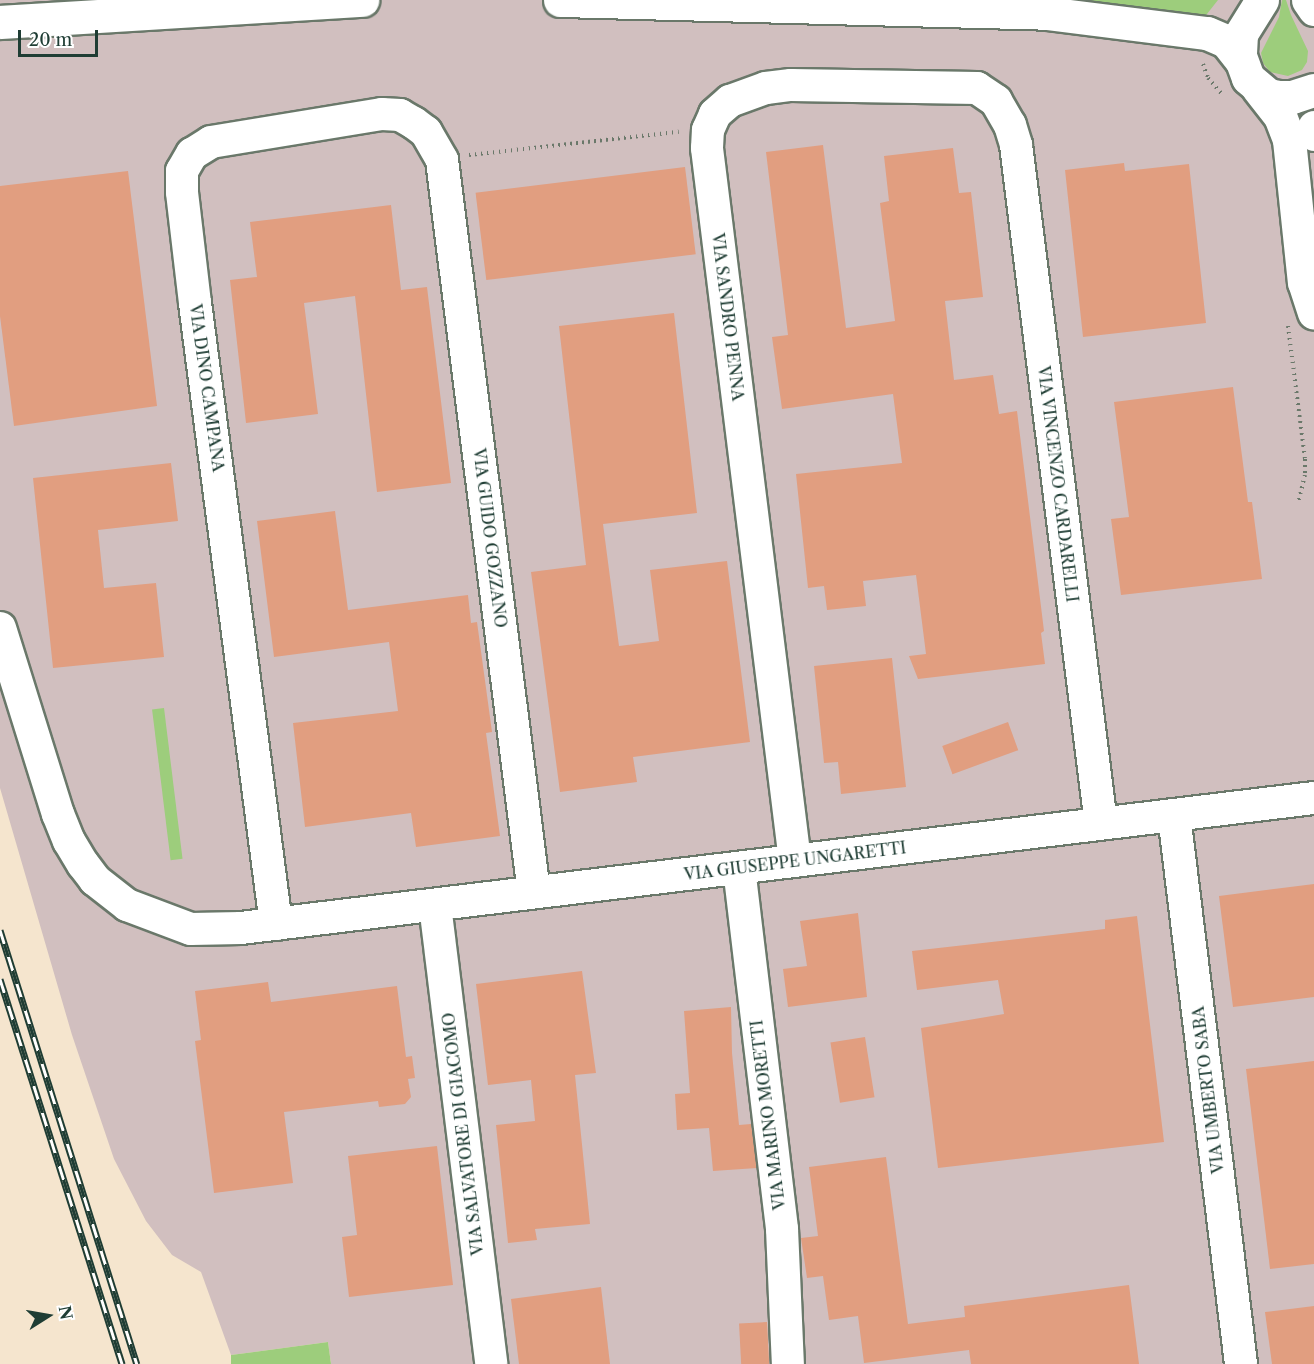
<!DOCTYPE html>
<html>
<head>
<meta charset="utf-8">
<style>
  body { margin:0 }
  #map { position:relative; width:1314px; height:1364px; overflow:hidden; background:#f5e5ce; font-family:"Libre Caslon Text",serif }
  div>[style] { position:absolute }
  .industrial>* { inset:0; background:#d1bfbf }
  .green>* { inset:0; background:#9dcd7c; transform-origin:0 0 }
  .building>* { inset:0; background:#e19e80; transform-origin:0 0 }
  .path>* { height:4px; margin-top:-2px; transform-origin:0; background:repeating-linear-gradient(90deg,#6a786a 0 1.5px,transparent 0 6px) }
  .roads { filter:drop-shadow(2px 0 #6a786a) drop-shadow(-2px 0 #6a786a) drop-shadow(0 2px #6a786a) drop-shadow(0 -2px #6a786a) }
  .minor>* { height:32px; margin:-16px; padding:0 16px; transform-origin:16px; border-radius:16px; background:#fff }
  .tertiary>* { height:33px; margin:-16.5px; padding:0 16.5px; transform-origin:16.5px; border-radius:16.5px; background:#fff }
  .primary>* { height:33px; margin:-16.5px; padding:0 16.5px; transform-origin:16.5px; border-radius:16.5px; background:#fff }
  .rail>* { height:7px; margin-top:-3.5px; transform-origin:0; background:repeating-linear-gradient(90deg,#fff 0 14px,#1f3d34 0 28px); box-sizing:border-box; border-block:2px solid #1f3d34 }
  span { translate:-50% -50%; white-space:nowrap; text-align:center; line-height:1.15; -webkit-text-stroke:4.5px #fff; paint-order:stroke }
  .street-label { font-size:16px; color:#1f3d34 }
  .north { position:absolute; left:18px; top:1286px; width:60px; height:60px; -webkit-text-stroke:4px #fff; paint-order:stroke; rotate:79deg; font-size:16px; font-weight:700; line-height:24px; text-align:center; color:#1f3d34 }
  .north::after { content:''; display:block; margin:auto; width:21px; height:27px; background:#1f3d34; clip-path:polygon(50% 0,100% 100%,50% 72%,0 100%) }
  .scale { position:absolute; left:18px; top:30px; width:80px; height:27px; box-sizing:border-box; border:3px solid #1f3d34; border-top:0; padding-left:8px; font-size:18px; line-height:21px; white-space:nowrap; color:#1f3d34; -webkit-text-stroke:4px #fff; paint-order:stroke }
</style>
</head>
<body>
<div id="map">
  <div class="industrial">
    <i style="clip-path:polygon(0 0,1314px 0,1314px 1364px,331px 1364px,328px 1342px,231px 1355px,201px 1272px,172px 1255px,146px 1221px,114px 1159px,72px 1035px,0 788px)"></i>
  </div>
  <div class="green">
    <i style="clip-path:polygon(991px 0,1218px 0,1203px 19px)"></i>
    <i style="clip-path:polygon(1282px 0,1286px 0,1291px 15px,1308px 51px,1307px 62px,1302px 70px,1288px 76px,1270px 72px,1263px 63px,1261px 53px,1279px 17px)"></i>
    <i style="left:164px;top:708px;width:152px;height:12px;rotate:83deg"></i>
    <i style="clip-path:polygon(328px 1342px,331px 1364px,231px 1364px,231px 1355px)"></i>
  </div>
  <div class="building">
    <i style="clip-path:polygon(823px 145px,846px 328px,895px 321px,880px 203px,889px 201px,884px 156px,953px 148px,959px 193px,971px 192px,983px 297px,945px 301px,954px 380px,993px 375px,999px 414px,1017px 411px,1044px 631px,1041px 633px,1045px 664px,918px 679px,909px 656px,926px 654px,916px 575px,863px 581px,866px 606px,827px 610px,824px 586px,808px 588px,796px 474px,902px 463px,893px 394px,782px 409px,772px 337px,788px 335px,766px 152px)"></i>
    <i style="clip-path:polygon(1124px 163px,1125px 171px,1189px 164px,1206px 323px,1083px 337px,1065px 170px)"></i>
    <i style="left:685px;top:167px;width:88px;height:211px;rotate:83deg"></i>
    <i style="clip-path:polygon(128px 171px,157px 406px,14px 426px,0 316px,0 186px)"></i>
    <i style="clip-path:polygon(391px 205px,401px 290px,427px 287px,451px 483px,377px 492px,355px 296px,304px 303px,318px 414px,246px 423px,230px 280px,257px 277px,250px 222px)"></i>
    <i style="clip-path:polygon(674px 313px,697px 513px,603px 524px,619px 646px,659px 641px,650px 570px,727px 561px,750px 742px,633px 757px,637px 782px,560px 792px,531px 572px,586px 565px,559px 326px)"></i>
    <i style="clip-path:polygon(1233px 387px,1248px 502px,1252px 502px,1262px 579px,1121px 595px,1111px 519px,1129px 517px,1114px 402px)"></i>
    <i style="clip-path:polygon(171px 463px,178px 521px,98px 530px,104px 588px,156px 583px,164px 657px,53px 668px,33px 478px)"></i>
    <i style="clip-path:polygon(335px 511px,348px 610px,468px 595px,471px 623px,477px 622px,492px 732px,486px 733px,500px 836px,416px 847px,411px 813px,305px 827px,293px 723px,398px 711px,389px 642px,274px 657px,257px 521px)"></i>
    <i style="clip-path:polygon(892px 658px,906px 787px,841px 794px,838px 762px,824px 763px,814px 666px)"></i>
    <i style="left:1008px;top:722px;width:30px;height:70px;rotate:70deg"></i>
    <i style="clip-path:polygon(1314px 884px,1314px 997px,1233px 1007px,1219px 896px)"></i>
    <i style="clip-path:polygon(858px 913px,867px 997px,788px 1007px,783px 969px,807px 966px,800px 921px)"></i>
    <i style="clip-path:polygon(1137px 916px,1164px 1142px,938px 1168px,921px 1028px,1004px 1014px,998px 980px,917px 990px,912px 951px,1105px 929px,1105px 920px)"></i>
    <i style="clip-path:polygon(582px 971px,596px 1073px,575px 1075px,590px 1224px,535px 1229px,537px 1240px,508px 1243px,496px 1125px,535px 1121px,531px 1080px,488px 1085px,476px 984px)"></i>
    <i style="clip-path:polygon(268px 982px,271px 1002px,397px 986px,406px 1057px,412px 1056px,415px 1078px,408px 1079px,411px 1097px,405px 1104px,379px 1107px,378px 1101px,284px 1112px,293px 1183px,214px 1193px,195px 1041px,201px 1040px,195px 991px)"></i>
    <i style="clip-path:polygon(731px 1007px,732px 1053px,739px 1125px,751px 1124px,757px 1168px,713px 1171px,709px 1128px,677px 1130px,675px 1094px,690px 1093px,684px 1011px)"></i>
    <i style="left:865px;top:1037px;width:61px;height:35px;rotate:81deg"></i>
    <i style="clip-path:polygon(1314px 1061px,1314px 1264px,1270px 1269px,1246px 1069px)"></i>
    <i style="clip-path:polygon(437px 1146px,453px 1285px,349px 1297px,342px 1237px,357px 1235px,348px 1156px)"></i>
    <i style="clip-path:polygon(886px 1157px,908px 1324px,965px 1317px,964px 1306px,1129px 1285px,1139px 1364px,971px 1364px,969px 1350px,864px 1363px,858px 1316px,829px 1320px,823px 1276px,807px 1278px,801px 1238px,818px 1236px,809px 1167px)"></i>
    <i style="clip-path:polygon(601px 1287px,610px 1364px,519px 1364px,511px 1299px)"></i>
    <i style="clip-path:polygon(1314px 1306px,1314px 1364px,1272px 1364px,1265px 1312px)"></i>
    <i style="left:767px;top:1322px;width:42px;height:28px;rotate:87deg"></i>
  </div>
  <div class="path">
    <i style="left:1203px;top:64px;width:15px;rotate:70deg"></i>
    <i style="left:1208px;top:78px;width:20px;rotate:49deg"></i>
    <i style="left:469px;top:155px;width:211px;rotate:-6.3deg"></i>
    <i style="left:1288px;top:326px;width:134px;rotate:82.7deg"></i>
    <i style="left:1305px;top:459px;width:16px;rotate:90deg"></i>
    <i style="left:1305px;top:475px;width:29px;rotate:104deg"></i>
  </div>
  <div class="roads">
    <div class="minor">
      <i style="left:0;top:628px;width:195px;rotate:72.7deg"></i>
      <i style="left:58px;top:814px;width:29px;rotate:68deg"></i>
      <i style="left:69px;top:841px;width:27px;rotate:59deg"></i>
      <i style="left:83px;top:864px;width:20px;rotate:53deg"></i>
      <i style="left:95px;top:880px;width:41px;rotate:38deg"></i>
      <i style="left:127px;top:905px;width:68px;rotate:20.6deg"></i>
      <i style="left:191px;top:929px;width:50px;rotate:-1.1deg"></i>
      <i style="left:241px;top:928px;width:1081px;rotate:-6.91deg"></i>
      <i style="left:1174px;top:815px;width:553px;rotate:83.04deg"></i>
      <i style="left:795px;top:861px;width:718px;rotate:-97.04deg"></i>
      <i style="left:707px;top:148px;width:18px;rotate:-87deg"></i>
      <i style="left:708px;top:130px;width:17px;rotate:-66deg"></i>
      <i style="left:715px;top:114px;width:20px;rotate:-41deg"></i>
      <i style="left:730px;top:101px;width:38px;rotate:-20deg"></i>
      <i style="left:766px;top:88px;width:25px;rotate:-7deg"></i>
      <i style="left:791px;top:85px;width:186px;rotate:0.9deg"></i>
      <i style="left:977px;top:88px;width:23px;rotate:34deg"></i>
      <i style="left:996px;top:101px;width:28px;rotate:60deg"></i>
      <i style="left:1010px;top:125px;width:21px;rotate:73deg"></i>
      <i style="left:1016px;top:145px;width:684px;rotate:82.86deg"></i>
      <i style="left:739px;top:868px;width:364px;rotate:83.2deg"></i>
      <i style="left:782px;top:1229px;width:135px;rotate:87.5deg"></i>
      <i style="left:435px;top:905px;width:462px;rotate:83deg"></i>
      <i style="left:276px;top:924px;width:626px;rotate:-97.43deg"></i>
      <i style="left:195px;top:303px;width:112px;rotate:-96.7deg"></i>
      <i style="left:182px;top:192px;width:21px;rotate:-90deg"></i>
      <i style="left:182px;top:171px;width:20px;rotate:-60deg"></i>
      <i style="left:192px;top:154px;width:22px;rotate:-32deg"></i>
      <i style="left:211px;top:142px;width:173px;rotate:-9.3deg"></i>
      <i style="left:382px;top:114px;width:18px;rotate:3deg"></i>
      <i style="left:400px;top:115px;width:16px;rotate:30deg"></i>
      <i style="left:414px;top:123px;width:15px;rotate:37deg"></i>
      <i style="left:426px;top:132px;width:32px;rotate:60deg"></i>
      <i style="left:442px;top:160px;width:738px;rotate:82.84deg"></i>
    </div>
    <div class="tertiary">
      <i style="left:1262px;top:0;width:40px;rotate:122deg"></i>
      <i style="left:1241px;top:34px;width:22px;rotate:93deg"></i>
      <i style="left:1240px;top:56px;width:23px;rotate:70deg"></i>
      <i style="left:1248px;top:78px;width:26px;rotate:40deg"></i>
      <i style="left:1268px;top:95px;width:11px;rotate:10deg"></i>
      <i style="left:1279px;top:97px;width:13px"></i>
      <i style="left:1292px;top:97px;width:23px;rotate:-18deg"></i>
      <i style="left:1308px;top:0;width:11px;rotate:56deg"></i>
      <i style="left:1258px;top:88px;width:36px;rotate:52deg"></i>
      <i style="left:1280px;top:116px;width:26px;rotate:69deg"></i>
      <i style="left:1289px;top:140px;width:143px;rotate:84deg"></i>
      <i style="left:1304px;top:282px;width:32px;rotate:72deg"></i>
      <i style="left:1314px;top:127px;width:7px;rotate:90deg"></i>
    </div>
    <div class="primary">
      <i style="left:560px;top:0;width:486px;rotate:1.5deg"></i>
      <i style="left:1046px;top:13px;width:162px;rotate:7.1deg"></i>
      <i style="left:1207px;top:33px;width:21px;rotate:23deg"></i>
      <i style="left:1226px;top:41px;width:24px;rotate:52deg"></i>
      <i style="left:0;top:22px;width:363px;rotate:-3.5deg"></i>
    </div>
  </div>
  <div class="rail">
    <i style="left:0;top:930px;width:455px;rotate:72.5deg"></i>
    <i style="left:0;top:979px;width:404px;rotate:72.4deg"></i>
  </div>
  <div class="street-label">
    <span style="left:728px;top:317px;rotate:83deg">VIA SANDRO PENNA</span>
    <span style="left:207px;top:388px;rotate:82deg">VIA DINO CAMPANA</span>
    <span style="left:1058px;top:484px;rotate:83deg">VIA VINCENZO CARDARELLI</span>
    <span style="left:490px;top:538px;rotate:83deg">VIA GUIDO GOZZANO</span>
    <span style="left:795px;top:861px;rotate:-7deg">VIA GIUSEPPE UNGARETTI</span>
    <span style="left:1208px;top:1090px;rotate:-97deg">VIA UMBERTO SABA</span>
    <span style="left:768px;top:1115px;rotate:-97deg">VIA MARINO MORETTI</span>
    <span style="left:463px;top:1134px;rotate:-97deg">VIA SALVATORE DI GIACOMO</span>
  </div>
  <div class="north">N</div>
  <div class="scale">20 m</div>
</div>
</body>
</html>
